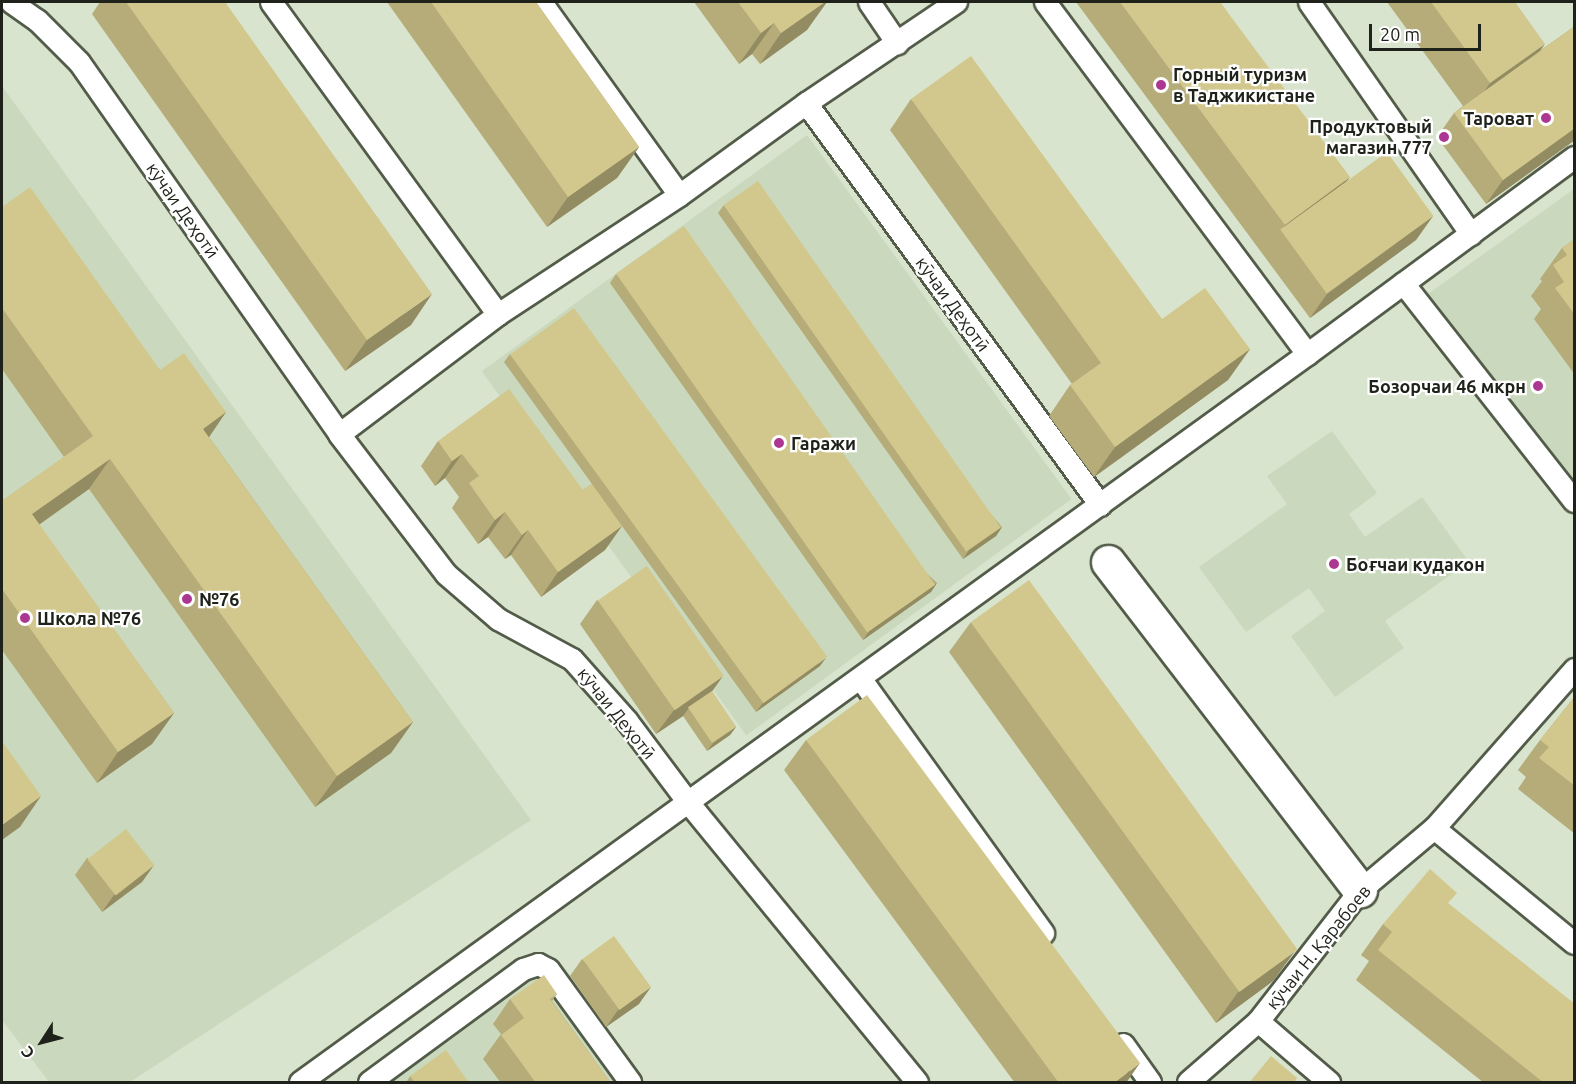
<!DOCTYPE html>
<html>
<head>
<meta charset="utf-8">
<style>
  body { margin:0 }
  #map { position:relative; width:1576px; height:1084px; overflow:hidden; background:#d8e4cd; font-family:Ubuntu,sans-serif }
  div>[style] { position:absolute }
  .built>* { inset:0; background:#cad9bd; transform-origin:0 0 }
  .roads { filter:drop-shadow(2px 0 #525c49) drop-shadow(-2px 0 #525c49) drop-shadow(0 2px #525c49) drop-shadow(0 -2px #525c49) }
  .lane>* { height:21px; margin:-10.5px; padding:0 10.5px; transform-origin:10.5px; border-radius:10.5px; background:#fff }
  .street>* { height:33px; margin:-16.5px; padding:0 16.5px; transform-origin:16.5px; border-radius:16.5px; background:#fff }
  .wall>* { inset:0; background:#b5ac79 }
  .shaded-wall>* { inset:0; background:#938c63 }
  .building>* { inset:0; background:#d2c88d; transform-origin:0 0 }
  .dots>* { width:16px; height:16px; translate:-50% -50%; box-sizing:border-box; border:3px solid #fff; border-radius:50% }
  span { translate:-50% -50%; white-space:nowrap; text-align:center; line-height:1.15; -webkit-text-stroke:4.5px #fff; paint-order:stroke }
  .poi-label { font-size:18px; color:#1e221a; font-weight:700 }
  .left { translate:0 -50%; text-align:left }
  .right { translate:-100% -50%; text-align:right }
  .street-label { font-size:18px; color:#1e221a }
  .frame { position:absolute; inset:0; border:3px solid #1e221a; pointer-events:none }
  .north { position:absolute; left:12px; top:1012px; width:60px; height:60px; -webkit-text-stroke:4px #fff; paint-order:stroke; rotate:234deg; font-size:16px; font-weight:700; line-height:24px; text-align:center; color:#1e221a }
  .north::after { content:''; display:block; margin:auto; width:21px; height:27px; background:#1e221a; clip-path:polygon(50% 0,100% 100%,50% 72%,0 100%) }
  .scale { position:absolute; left:1369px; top:24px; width:112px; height:27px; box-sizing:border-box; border:3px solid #1e221a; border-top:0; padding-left:8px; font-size:18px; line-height:21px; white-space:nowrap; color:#1e221a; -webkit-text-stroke:4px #fff; paint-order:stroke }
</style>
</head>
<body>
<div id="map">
  <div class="built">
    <i style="clip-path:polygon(2px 86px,531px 820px,130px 1082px,49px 1082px,2px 1020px)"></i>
    <i style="left:807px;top:135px;width:450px;height:402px;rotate:54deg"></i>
    <i style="clip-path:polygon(1574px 189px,1574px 479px,1428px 294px)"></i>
    <i style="clip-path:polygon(1332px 431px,1377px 493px,1349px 514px,1365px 537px,1422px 497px,1469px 562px,1385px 621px,1404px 648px,1335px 697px,1291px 636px,1325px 611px,1309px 588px,1246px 632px,1199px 567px,1287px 504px,1267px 476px)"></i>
    <i style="clip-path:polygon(535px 958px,629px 1082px,356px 1082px)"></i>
  </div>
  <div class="roads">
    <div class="lane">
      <i style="left:11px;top:2px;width:32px;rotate:35deg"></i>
      <i style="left:37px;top:20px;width:59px;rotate:45deg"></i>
      <i style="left:79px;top:62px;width:454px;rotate:55deg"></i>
      <i style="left:339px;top:434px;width:176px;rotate:52.6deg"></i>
      <i style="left:446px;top:574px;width:69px;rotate:40.9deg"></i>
      <i style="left:498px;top:619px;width:84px;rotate:28.4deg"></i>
      <i style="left:572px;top:659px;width:83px;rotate:48.4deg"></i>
      <i style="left:627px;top:721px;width:100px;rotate:53.1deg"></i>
      <i style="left:687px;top:801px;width:363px;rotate:50.7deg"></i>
      <i style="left:271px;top:2px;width:386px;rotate:54deg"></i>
      <i style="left:541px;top:2px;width:237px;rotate:54.4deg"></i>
      <i style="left:869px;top:2px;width:50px;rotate:55.7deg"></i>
      <i style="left:1045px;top:2px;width:439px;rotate:53.3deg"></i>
      <i style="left:1309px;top:2px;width:283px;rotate:55.1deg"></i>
      <i style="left:806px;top:103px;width:498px;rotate:53.8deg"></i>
      <i style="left:1403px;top:283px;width:277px;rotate:51.9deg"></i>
      <i style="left:339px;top:434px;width:199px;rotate:-37deg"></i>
      <i style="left:498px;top:314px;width:217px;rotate:-33.3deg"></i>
      <i style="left:679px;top:195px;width:157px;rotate:-35.9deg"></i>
      <i style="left:806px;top:103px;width:181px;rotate:-34deg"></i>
      <i style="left:860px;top:678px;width:314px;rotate:54.3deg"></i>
      <i style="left:1434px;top:828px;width:181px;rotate:39.4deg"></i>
      <i style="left:1258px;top:1021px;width:94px;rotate:40.7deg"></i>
      <i style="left:1123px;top:1044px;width:47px;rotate:54.6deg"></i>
      <i style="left:300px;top:1082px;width:1243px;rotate:-35.86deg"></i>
      <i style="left:1307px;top:354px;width:332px;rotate:-36.4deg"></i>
      <i style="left:369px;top:1082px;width:191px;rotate:-36.3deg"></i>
      <i style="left:523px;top:969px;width:16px;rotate:-18deg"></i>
      <i style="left:538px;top:964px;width:11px;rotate:27deg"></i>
      <i style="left:548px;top:969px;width:140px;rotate:54deg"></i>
      <i style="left:1188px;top:1082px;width:93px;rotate:-41.1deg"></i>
      <i style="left:1258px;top:1021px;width:166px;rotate:-52.1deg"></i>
      <i style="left:1360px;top:890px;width:97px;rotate:-40deg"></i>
      <i style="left:1434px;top:828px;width:212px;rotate:-48.6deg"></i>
    </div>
    <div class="street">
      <i style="left:1108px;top:562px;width:414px;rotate:52.5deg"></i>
    </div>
  </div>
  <div class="wall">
    <i style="clip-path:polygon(100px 2px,225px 2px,411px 325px,345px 371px,92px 14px)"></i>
    <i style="clip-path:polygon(387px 2px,536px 2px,639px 147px,617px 178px,547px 227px)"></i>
    <i style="clip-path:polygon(694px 2px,825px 2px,807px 30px,760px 64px,752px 54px,739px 64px)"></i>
    <i style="clip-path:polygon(1076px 2px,1220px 2px,1345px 183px,1433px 216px,1416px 240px,1310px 318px)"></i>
    <i style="clip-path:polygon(1387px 2px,1515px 2px,1541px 50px,1575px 26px,1575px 140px,1486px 204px,1437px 137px,1454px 113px,1463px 106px)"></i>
    <i style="clip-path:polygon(911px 99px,1162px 319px,1250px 349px,1228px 380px,1094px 477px,1049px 416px,1070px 385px,1072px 384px,890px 130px)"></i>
    <i style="clip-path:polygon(724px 205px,1002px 527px,996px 536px,963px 559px,718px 213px)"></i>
    <i style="clip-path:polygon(2px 207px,160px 370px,226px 412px,209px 437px,413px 722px,391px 753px,315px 807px,89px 489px,39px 525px,174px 713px,152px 744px,97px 783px,2px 650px,2px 501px,64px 457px,2px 369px)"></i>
    <i style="clip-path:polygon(1575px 239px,1575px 375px,1534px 319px,1541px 309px,1531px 296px,1542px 281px,1540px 279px,1562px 248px)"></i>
    <i style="clip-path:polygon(616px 274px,937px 583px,931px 592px,863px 640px,610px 283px)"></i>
    <i style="clip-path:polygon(510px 354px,820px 666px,756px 712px,622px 526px,605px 550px,541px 597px,511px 555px,505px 559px,488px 537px,478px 544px,452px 508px,459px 497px,445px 478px,435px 486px,421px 466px,438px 441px,583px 490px,592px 484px,504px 362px)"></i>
    <i style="clip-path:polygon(597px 600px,712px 692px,736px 727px,730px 735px,707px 751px,683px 716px,656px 734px,580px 624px)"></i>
    <i style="clip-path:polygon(971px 622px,1295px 951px,1273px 981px,1216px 1023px,949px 652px)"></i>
    <i style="clip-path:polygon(1575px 696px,1575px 834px,1518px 789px,1526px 777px,1518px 770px,1540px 740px)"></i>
    <i style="clip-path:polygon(806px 740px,1126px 1083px,1015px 1083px,784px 770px)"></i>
    <i style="clip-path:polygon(87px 858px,154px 865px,142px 882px,102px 912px,75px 875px)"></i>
    <i style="clip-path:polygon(1449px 904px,1575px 1083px,1484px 1083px,1356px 980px,1369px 961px,1361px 955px,1383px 924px)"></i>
    <i style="clip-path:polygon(582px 959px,639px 1004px,606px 1027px,570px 976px)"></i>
    <i style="clip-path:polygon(557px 994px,552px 1001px,611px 1083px,501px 1083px,483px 1059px,501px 1034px,493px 1024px,510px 999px)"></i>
    <i style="clip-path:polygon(410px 1076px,469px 1083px,406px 1083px)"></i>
  </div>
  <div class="shaded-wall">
    <i style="clip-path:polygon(825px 2px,827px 2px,807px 30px,760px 64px,781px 33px)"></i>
    <i style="clip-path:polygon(774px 23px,752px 54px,739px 64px,761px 33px)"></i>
    <i style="clip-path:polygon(1545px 44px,1524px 74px,1469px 114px,1490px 83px)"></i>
    <i style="clip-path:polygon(1575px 128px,1575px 140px,1486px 204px,1503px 180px)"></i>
    <i style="clip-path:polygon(639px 147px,617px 178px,547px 227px,568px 197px)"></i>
    <i style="clip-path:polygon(1350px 177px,1328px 207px,1281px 231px,1285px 225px)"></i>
    <i style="clip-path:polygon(1433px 216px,1416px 240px,1310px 318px,1327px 294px)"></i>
    <i style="clip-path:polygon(432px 294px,411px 325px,345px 371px,367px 340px)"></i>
    <i style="clip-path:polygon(1250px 349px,1228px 380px,1094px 477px,1115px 447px)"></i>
    <i style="clip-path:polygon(226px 412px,205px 443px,203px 429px)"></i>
    <i style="clip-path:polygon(462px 454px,445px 478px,435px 486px,452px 461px)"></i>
    <i style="clip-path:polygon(110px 459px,89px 489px,10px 545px,32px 514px)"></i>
    <i style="clip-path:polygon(505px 512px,488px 537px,478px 544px,495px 520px)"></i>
    <i style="clip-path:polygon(622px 526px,605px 550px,541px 597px,558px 572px)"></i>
    <i style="clip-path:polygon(1002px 527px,996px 536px,963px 559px,969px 550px)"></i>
    <i style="clip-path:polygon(528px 530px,511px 555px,505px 559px,522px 535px)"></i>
    <i style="clip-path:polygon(937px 583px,931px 592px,863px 640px,869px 631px)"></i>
    <i style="clip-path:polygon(826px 658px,820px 666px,756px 712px,762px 704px)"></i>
    <i style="clip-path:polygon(723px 676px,706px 700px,689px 708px,683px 716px,656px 734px,674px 710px)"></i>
    <i style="clip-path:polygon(174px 713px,152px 744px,97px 783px,118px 752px)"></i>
    <i style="clip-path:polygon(413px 722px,391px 753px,315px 807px,337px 776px)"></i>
    <i style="clip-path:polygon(736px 727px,730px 735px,707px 751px,713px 743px)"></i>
    <i style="clip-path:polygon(41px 796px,20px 827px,2px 840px,2px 825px)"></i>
    <i style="clip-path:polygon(154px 865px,142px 882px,102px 912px,114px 895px)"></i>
    <i style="clip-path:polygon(1295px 951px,1273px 981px,1216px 1023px,1238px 992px)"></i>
    <i style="clip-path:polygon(651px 987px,639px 1004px,606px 1027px,618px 1010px)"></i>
    <i style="clip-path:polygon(1140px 1063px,1126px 1083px,1114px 1083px)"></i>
  </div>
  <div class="building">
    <i style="clip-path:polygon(126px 2px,225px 2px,432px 294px,367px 340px)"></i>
    <i style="clip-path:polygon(431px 2px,536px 2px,639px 147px,568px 197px)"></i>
    <i style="clip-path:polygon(738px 2px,825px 2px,781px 33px,774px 23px,761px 33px)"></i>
    <i style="clip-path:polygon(1120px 2px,1220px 2px,1350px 177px,1285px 225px)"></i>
    <i style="clip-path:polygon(1431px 2px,1515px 2px,1545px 44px,1490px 83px)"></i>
    <i style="clip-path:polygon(1575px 26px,1575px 128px,1503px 180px,1454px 113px)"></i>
    <i style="clip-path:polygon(971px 56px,1162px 319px,1205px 288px,1250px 349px,1115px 447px,1070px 385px,1101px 363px,911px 99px)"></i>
    <i style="left:1387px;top:152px;width:79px;height:132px;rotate:54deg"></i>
    <i style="left:758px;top:181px;width:423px;height:42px;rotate:55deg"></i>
    <i style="clip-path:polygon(30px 187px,160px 370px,184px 353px,226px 412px,203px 429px,413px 722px,337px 776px,110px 459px,32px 514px,174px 713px,118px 752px,2px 589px,2px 501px,93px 436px,2px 308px,2px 207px)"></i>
    <i style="left:684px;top:226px;width:438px;height:83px;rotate:55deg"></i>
    <i style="clip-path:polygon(1575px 239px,1575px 315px,1555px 288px,1564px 282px,1553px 265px,1567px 255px,1562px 248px)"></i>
    <i style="left:574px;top:308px;width:431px;height:79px;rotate:54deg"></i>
    <i style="clip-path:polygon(509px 389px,583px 490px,592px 484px,622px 526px,558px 572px,528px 530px,522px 535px,505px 512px,495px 520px,469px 483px,479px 476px,462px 454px,452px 461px,438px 441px)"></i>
    <i style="left:647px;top:566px;width:134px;height:60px;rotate:55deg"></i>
    <i style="left:1029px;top:580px;width:457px;height:72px;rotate:54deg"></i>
    <i style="left:712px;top:691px;width:43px;height:29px;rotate:56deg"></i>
    <i style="clip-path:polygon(867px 695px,1140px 1063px,1114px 1083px,1059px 1083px,806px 740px)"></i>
    <i style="clip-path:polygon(1575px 696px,1575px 786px,1539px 758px,1549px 747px,1540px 740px)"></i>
    <i style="clip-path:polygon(2px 741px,41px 796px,2px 825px)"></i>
    <i style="left:126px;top:829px;width:46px;height:49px;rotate:52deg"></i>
    <i style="clip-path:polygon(1430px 869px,1457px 893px,1448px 903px,1575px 1004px,1575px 1083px,1544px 1083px,1378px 950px,1392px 932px,1383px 924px)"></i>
    <i style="left:614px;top:936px;width:63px;height:39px;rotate:54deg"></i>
    <i style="clip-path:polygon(544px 975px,557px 994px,550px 999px,611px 1083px,536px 1083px,501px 1035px,524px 1018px,510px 999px)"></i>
    <i style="clip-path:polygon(446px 1050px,469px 1083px,415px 1083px,410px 1076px)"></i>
    <i style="clip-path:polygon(1271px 1056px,1297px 1078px,1294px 1083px,1249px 1083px)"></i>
  </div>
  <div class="dots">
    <i style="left:1161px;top:85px;background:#ab3791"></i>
    <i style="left:1546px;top:118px;background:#ab3791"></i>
    <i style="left:1444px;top:137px;background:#ab3791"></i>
    <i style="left:1538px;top:386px;background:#ab3791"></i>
    <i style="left:779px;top:443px;background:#ab3791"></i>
    <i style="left:1334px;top:564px;background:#ab3791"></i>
    <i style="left:187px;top:599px;background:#ab3791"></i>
    <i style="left:25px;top:618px;background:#ab3791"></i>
  </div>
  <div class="poi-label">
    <span class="left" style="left:1173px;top:85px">Горный туризм<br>в Таджикистане</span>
    <span class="right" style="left:1534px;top:118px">Тароват</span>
    <span class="right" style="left:1432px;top:137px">Продуктовый<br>магазин 777</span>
    <span class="right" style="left:1526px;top:386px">Бозорчаи 46 мкрн</span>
    <span class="left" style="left:791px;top:443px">Гаражи</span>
    <span class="left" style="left:1346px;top:564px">Боғчаи кудакон</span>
    <span class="left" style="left:199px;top:599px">№76</span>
    <span class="left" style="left:37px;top:618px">Школа №76</span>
  </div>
  <div class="street-label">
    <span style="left:183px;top:210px;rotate:55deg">кӯчаи Деҳотӣ</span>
    <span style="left:953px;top:304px;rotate:54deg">кӯчаи Деҳотӣ</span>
    <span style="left:617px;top:713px;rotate:51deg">кӯчаи Деҳотӣ</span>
    <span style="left:1318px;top:947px;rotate:-51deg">кӯчаи Н. Қарабоев</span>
  </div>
  <div class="frame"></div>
  <div class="north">С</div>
  <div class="scale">20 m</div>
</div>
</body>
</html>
